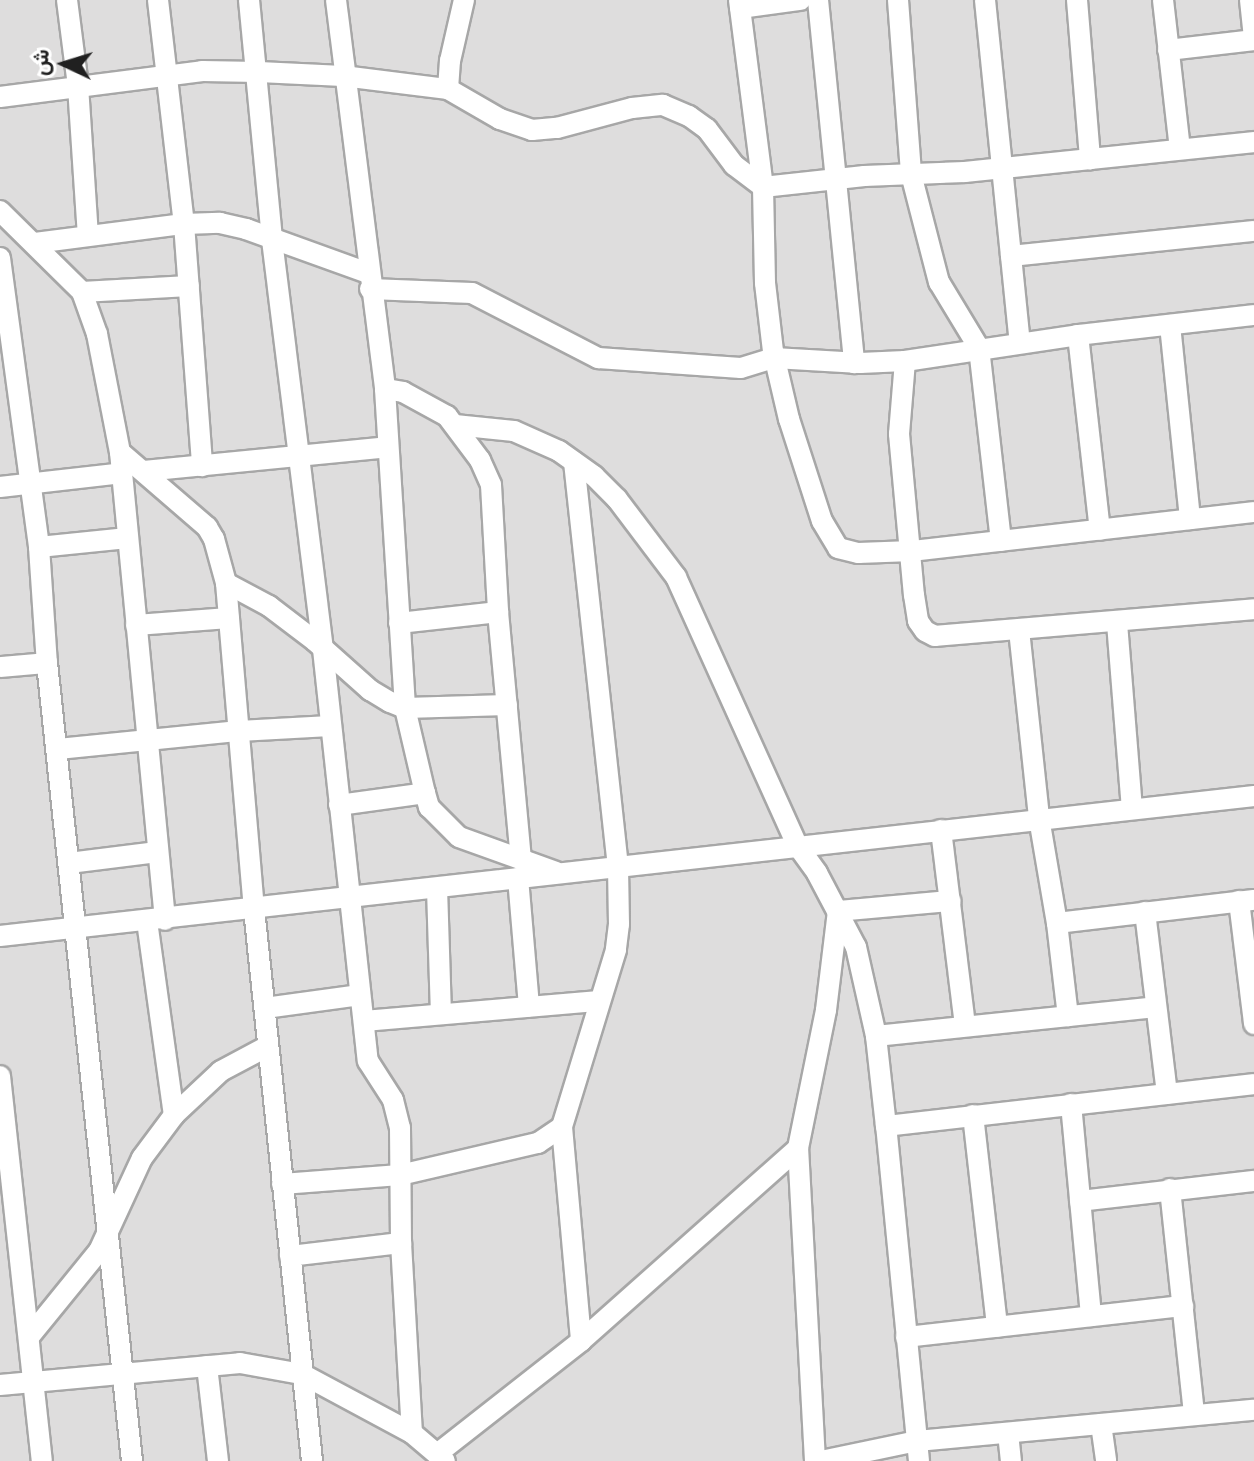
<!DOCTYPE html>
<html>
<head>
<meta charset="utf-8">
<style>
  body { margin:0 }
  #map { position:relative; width:1254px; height:1461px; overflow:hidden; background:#f1ece6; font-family:Mulish,Vazirmatn,sans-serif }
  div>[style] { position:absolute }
  .residential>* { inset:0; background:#dedddd; transform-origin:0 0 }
  .roads { filter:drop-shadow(2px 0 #a7a7a7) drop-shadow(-2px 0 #a7a7a7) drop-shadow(0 2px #a7a7a7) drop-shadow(0 -2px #a7a7a7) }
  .minor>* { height:20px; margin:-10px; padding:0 10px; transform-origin:10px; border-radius:10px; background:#fff }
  span { translate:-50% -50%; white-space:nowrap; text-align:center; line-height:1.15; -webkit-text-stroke:6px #fff; paint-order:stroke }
  .north { position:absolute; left:24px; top:24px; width:80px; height:80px; -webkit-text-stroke:6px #fff; paint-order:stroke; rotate:274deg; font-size:22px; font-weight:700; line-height:32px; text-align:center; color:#202020 }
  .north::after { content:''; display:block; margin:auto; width:28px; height:36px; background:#202020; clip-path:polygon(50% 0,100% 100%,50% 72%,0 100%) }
</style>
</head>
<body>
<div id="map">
  <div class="residential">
    <i style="left:0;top:0;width:1254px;height:1461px"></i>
  </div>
  <div class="roads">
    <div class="minor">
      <i style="left:67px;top:0;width:87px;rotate:82.7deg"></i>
      <i style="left:78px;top:86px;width:150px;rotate:86.2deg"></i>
      <i style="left:158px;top:0;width:226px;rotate:83.4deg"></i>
      <i style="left:184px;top:224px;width:243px;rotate:85.7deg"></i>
      <i style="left:249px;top:0;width:241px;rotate:84.5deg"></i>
      <i style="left:272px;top:240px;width:412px;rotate:82.9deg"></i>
      <i style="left:323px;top:649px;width:414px;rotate:83.8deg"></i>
      <i style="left:368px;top:1061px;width:46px;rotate:57.3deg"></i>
      <i style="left:393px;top:1100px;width:29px;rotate:76deg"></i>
      <i style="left:400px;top:1128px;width:115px;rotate:89.5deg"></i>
      <i style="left:401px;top:1243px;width:190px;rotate:86.7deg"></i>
      <i style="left:336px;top:0;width:392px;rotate:82.8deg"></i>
      <i style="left:385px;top:389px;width:320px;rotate:86.4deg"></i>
      <i style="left:405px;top:708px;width:87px;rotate:76.8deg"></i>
      <i style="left:425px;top:793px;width:15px;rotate:74deg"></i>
      <i style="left:429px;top:807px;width:42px;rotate:45deg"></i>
      <i style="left:459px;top:837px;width:103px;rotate:19.8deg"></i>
      <i style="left:739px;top:0;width:189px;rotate:82.7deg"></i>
      <i style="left:763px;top:187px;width:96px;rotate:88.8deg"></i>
      <i style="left:765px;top:283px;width:68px;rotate:83.3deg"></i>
      <i style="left:773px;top:351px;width:70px;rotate:76.8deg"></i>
      <i style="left:789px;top:419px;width:107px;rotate:72.1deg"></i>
      <i style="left:822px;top:521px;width:31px;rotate:59deg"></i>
      <i style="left:838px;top:548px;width:21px;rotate:14deg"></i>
      <i style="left:858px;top:553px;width:54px;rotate:-2.1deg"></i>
      <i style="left:912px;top:551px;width:344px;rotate:-6.5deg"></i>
      <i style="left:818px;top:0;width:365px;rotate:84.3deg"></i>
      <i style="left:898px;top:0;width:174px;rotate:85.7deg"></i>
      <i style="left:911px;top:174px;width:112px;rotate:75.5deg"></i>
      <i style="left:939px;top:282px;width:77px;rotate:58.8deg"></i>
      <i style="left:979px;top:348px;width:194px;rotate:83.5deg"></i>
      <i style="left:985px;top:0;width:344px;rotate:84.2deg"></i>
      <i style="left:1077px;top:0;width:160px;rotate:85.3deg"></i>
      <i style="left:1163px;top:0;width:150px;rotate:83.5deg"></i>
      <i style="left:1250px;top:0;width:36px;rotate:84deg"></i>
      <i style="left:740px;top:8px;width:61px;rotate:-7.6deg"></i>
      <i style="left:1168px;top:50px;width:87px;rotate:-6.6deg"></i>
      <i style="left:448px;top:89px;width:28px;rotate:-86deg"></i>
      <i style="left:450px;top:61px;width:63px;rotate:-77.1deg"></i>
      <i style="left:0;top:97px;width:204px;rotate:-7.3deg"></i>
      <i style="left:202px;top:71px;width:57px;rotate:1deg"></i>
      <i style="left:259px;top:72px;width:84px;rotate:2.7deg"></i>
      <i style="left:343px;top:76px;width:106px;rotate:7.1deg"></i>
      <i style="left:448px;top:89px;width:60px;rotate:30deg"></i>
      <i style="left:500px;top:119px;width:34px;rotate:19deg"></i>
      <i style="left:532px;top:130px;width:25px;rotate:-5deg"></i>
      <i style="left:557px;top:128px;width:78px;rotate:-14.9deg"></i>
      <i style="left:632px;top:108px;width:31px;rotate:-6deg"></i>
      <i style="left:663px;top:105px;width:28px;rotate:23deg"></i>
      <i style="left:689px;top:116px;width:22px;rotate:36deg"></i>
      <i style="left:707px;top:129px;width:45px;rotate:53.1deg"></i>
      <i style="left:734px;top:165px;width:36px;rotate:37deg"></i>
      <i style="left:763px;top:187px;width:102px;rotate:-6.2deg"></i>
      <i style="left:864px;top:176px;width:101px;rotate:-2.3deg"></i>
      <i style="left:965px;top:172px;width:291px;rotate:-5.9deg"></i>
      <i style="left:0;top:211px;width:115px;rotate:44.6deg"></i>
      <i style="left:82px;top:292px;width:45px;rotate:70.3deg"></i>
      <i style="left:97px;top:334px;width:120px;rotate:79deg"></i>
      <i style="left:120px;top:452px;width:470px;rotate:84.5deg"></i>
      <i style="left:35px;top:243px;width:150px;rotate:-7.3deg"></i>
      <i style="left:184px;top:224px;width:36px;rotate:-2deg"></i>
      <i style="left:220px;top:223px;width:27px;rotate:13deg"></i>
      <i style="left:246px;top:229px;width:130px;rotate:19.8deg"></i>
      <i style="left:1011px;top:256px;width:244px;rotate:-5.9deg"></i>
      <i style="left:0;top:258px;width:292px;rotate:82.3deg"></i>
      <i style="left:39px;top:547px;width:116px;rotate:86.1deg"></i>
      <i style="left:47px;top:663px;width:803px;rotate:83.92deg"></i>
      <i style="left:370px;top:289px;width:102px;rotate:2.2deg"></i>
      <i style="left:472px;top:293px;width:142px;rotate:27.3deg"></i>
      <i style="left:598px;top:358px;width:143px;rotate:4deg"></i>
      <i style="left:741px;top:368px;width:34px;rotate:-17deg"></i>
      <i style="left:774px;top:358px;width:86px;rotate:3.3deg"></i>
      <i style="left:860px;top:363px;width:45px;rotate:-2.5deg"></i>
      <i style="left:905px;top:361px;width:175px;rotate:-8.5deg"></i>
      <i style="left:1078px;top:335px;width:177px;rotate:-6.5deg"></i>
      <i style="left:82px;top:292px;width:107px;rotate:-3.2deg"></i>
      <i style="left:1170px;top:325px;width:195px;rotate:84.1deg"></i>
      <i style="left:1078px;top:335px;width:196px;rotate:83.6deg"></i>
      <i style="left:905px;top:361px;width:73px;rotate:94.7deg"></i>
      <i style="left:899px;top:434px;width:162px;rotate:84.7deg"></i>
      <i style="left:914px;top:595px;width:26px;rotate:81deg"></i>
      <i style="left:918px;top:621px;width:12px;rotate:55deg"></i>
      <i style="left:925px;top:631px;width:11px;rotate:27deg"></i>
      <i style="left:935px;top:636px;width:320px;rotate:-4.8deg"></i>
      <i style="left:385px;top:389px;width:18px;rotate:9deg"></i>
      <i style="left:403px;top:392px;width:50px;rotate:28.6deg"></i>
      <i style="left:447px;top:416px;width:55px;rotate:53.1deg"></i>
      <i style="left:480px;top:460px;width:27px;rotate:66deg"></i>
      <i style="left:491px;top:485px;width:127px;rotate:86.8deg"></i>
      <i style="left:498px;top:612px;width:248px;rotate:84.7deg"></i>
      <i style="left:455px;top:425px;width:59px;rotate:5.8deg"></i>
      <i style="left:514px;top:431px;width:49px;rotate:24deg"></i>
      <i style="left:559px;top:451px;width:43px;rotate:35.5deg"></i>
      <i style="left:594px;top:476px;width:33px;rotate:45deg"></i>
      <i style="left:617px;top:499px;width:98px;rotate:52.9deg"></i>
      <i style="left:676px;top:577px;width:294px;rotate:65.7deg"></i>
      <i style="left:797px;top:845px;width:34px;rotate:54deg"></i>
      <i style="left:817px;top:873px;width:84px;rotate:62.2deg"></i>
      <i style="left:856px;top:947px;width:91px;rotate:77.3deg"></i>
      <i style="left:876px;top:1036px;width:91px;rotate:83.7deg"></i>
      <i style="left:120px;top:452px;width:115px;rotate:40.8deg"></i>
      <i style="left:207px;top:527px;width:14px;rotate:60deg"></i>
      <i style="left:214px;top:539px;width:46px;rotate:74.7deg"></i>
      <i style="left:226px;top:583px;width:327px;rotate:85.1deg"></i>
      <i style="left:254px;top:909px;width:555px;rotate:84deg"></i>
      <i style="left:574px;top:462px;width:407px;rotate:83.8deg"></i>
      <i style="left:618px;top:867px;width:57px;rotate:89deg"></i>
      <i style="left:619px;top:924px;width:26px;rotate:97deg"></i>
      <i style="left:616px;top:950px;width:185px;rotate:107deg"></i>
      <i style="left:562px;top:1127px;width:215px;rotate:84.9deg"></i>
      <i style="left:144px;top:471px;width:244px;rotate:-5.6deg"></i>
      <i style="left:0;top:487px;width:123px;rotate:-6.5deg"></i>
      <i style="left:39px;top:547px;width:89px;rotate:-5.8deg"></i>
      <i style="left:226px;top:583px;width:49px;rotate:28.1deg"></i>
      <i style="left:269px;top:606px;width:58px;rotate:37.3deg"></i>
      <i style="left:315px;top:641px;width:74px;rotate:41.7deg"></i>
      <i style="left:370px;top:690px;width:23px;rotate:31deg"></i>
      <i style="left:390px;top:702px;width:16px;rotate:22deg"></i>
      <i style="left:405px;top:708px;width:102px;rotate:-1.7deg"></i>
      <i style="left:399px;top:623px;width:100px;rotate:-6.3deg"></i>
      <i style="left:1117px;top:623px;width:186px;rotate:85.4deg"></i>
      <i style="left:136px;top:625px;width:93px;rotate:-4.3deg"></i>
      <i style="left:1019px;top:630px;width:189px;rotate:83.9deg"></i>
      <i style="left:1039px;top:818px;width:107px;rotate:80.3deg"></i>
      <i style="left:1057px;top:923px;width:94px;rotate:83.3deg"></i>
      <i style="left:0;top:667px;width:47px;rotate:-4.9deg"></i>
      <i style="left:58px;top:749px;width:182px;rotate:-5.7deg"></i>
      <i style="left:239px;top:731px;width:91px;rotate:-3.1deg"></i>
      <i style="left:339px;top:805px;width:87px;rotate:-7.9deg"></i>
      <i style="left:941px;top:830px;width:197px;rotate:83deg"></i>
      <i style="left:69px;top:863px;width:89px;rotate:-7.1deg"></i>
      <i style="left:518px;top:878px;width:129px;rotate:85.1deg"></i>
      <i style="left:437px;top:888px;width:126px;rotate:88.2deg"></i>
      <i style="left:1239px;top:901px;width:124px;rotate:83deg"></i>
      <i style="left:1145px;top:912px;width:183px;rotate:83.1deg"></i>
      <i style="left:147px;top:921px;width:196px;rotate:82.1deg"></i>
      <i style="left:1057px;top:923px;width:198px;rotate:-6.7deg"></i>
      <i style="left:0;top:936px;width:1262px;rotate:-6.37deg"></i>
      <i style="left:265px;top:1008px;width:96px;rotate:-7.8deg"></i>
      <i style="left:364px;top:1021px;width:236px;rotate:-4.9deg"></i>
      <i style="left:876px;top:1036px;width:281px;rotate:-5.9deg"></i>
      <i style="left:0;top:1076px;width:387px;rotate:83.8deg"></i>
      <i style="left:1071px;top:1104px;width:213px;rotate:84.6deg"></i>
      <i style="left:973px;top:1115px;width:213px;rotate:83.5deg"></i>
      <i style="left:282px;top:1184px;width:118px;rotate:-4.4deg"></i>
      <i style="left:400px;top:1175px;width:142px;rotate:-13.1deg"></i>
      <i style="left:538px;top:1143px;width:29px;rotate:-34deg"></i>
      <i style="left:1170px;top:1189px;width:227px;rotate:83.9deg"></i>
      <i style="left:1080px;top:1201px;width:175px;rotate:-6.6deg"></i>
      <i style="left:290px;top:1256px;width:112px;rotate:-6.7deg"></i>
      <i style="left:29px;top:1337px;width:111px;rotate:-50.9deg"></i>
      <i style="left:99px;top:1251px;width:102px;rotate:-65.2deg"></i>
      <i style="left:142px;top:1158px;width:54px;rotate:-53.3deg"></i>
      <i style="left:174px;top:1115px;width:64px;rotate:-43.1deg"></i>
      <i style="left:221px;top:1071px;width:53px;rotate:-28deg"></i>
      <i style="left:906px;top:1337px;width:279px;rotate:-6.4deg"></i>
      <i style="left:207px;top:1366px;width:96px;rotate:83.4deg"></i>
      <i style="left:0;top:1385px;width:241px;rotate:-5.2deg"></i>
      <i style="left:240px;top:1363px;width:63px;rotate:10.1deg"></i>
      <i style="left:302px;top:1374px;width:125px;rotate:28.2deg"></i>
      <i style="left:412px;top:1433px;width:43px;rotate:40.3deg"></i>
      <i style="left:1101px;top:1424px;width:37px;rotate:82deg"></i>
      <i style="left:1008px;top:1433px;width:28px;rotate:84deg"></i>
      <i style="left:437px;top:1454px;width:183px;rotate:-38.1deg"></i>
      <i style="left:581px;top:1341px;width:290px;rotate:-41.6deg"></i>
      <i style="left:815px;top:1461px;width:313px;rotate:-93.1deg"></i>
      <i style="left:798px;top:1148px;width:141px;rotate:-78.5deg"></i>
      <i style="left:826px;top:1010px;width:100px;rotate:-83.1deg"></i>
      <i style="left:838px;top:911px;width:113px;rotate:-5.1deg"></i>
      <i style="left:821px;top:1461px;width:98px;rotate:-11.8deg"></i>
      <i style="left:917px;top:1441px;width:338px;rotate:-5.3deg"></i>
      <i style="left:919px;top:1461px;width:337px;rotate:-95.6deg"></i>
      <i style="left:886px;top:1126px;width:370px;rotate:-6.5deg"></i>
    </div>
  </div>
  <div class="north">ش</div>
</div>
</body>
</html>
